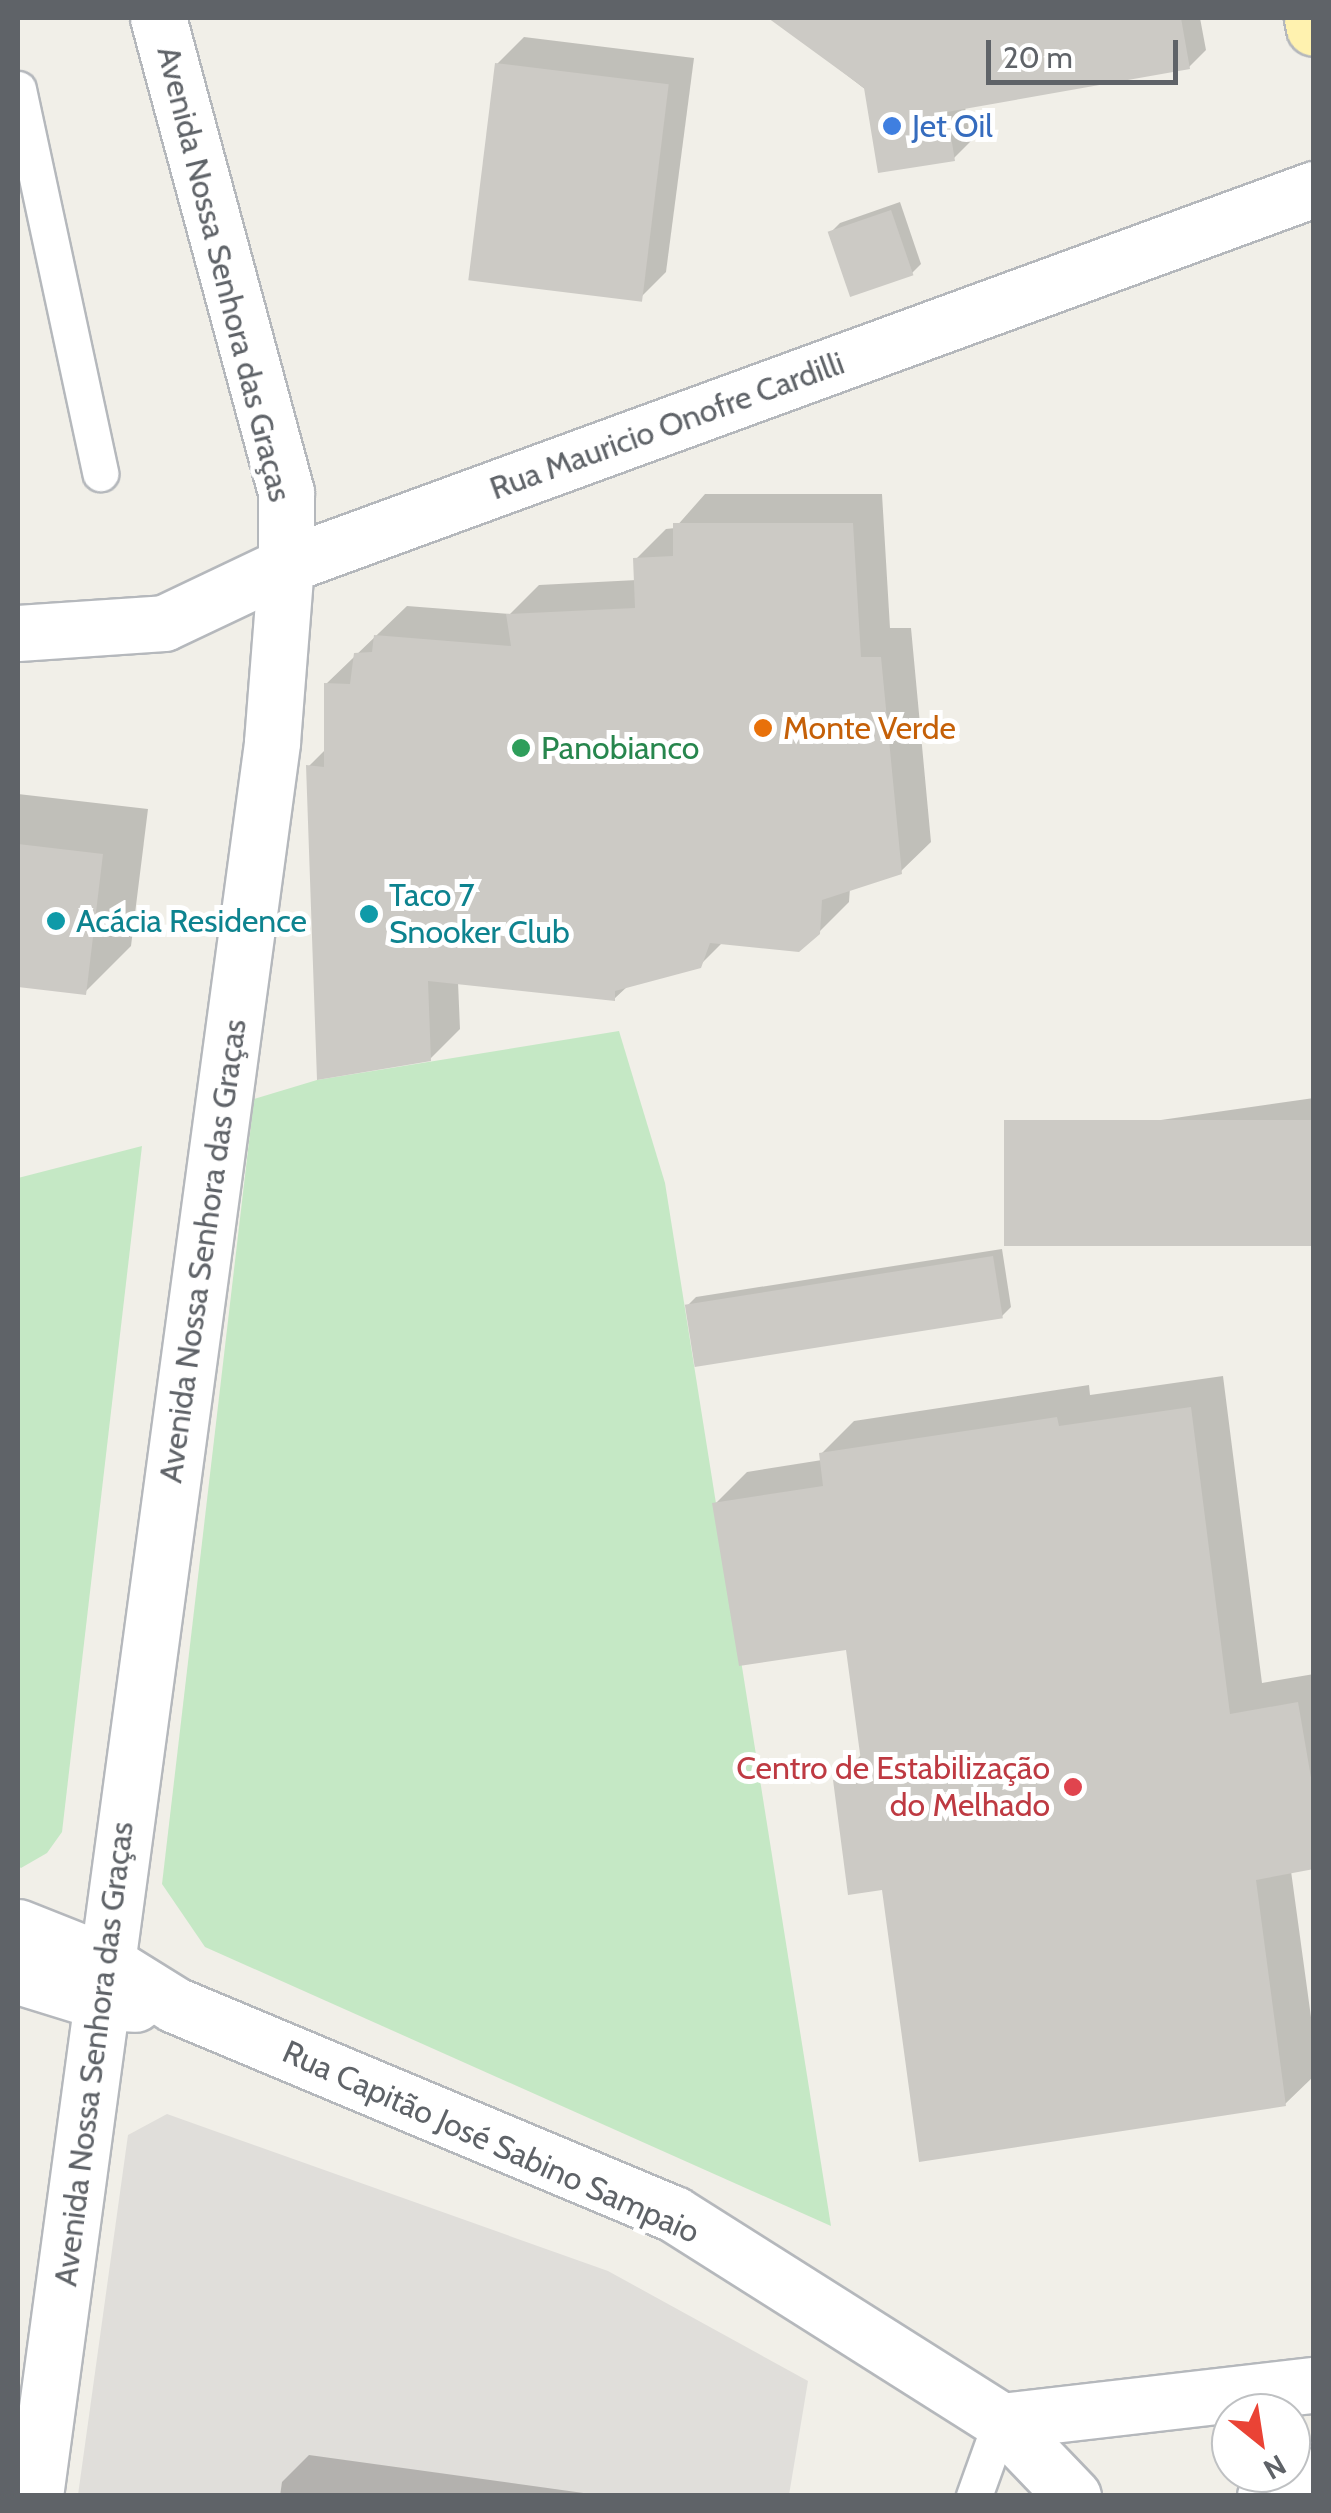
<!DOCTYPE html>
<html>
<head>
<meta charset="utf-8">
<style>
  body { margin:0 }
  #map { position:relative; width:1331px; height:2513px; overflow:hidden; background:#f1efe8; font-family:Cabin,sans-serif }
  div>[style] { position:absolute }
  .industrial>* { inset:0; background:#e0deda }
  .green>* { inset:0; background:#c5e8c5 }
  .shadow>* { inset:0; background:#0003 }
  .building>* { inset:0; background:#cccac5; transform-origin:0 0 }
  .roads { filter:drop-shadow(2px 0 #b5b8bc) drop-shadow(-2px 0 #b5b8bc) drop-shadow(0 2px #b5b8bc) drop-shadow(0 -2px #b5b8bc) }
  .service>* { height:35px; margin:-17.5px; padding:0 17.5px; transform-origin:17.5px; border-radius:17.5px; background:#fff }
  .minor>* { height:55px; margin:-27.5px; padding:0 27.5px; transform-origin:27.5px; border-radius:27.5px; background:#fff }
  .primary>* { height:55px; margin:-27.5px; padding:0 27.5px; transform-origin:27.5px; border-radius:27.5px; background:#fff2af }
  .dots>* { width:28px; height:28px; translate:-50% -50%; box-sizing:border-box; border:5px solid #fff; border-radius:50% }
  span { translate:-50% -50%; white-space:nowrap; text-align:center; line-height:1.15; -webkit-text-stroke:10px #fff; paint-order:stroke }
  .shop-label { font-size:32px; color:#366cbe }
  .left { translate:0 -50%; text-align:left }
  .street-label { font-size:32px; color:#5f6368 }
  .food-label { font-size:32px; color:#c56008 }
  .leisure-label { font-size:32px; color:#27864d }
  .culture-label { font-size:32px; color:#0d838f }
  .health-label { font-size:32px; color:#be3a42 }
  .right { translate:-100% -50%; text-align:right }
  .frame { position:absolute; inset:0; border:20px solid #5f6368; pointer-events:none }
  .north { position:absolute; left:1211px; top:2393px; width:100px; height:100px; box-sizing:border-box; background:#fff; border:2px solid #bfc1c3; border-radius:50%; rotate:150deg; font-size:28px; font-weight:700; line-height:40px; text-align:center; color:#5f6368 }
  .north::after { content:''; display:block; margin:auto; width:35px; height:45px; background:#ea4335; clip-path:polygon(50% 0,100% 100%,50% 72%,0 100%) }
  .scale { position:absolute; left:986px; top:40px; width:192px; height:45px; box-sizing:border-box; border:5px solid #5f6368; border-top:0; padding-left:12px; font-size:30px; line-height:35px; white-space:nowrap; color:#5f6368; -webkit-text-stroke:8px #fff; paint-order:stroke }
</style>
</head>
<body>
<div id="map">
  <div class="industrial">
    <i style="clip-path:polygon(167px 2114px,608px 2271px,808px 2381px,789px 2495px,78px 2495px,128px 2135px)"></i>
  </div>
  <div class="green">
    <i style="clip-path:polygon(619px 1031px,665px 1183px,831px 2226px,205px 1947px,162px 1884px,254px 1099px,317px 1080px)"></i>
    <i style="clip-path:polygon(142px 1146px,62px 1832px,47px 1853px,21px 1868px,18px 1866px,18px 1178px)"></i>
  </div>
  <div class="shadow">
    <i style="clip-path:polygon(773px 18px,1200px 18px,1206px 50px,1189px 67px,965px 107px,971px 141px,954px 158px)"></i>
    <i style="clip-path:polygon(524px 37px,694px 58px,666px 272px,639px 299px,497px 64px)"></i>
    <i style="clip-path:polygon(900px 202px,921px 264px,912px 273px,831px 232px,840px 223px)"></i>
    <i style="clip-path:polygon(705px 494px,882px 494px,890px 628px,911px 628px,931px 842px,900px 872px,850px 888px,849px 902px,818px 933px,723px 942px,700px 965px,629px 985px,614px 999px,458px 982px,460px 1029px,430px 1059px,309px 766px,326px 749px,326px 684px,407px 606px,510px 614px,539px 585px,637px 580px,636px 559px,666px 529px,675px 528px)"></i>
    <i style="clip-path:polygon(18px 794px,148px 809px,131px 946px,85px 992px,18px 984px)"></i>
    <i style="clip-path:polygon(1314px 1098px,1314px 1243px,1009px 1165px,1036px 1138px)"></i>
    <i style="clip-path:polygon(1002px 1249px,1011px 1307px,1002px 1316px,687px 1306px,696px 1297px)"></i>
    <i style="clip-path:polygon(1223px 1376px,1262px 1683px,1314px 1674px,1314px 1866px,1291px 1871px,1314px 2039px,1314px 2076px,1285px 2104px,884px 1887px,836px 1781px,862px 1754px,848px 1647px,715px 1504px,747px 1472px,822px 1460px,821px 1454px,854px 1421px,1089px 1385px,1090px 1395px)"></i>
    <i style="clip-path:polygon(309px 2455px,605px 2496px,280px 2496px,282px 2482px)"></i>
  </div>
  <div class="building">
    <i style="clip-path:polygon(768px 18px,1181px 18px,1190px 69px,947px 112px,955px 161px,878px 173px,864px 88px)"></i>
    <i style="left:495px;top:63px;width:175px;height:219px;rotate:7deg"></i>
    <i style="left:891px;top:210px;width:69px;height:67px;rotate:71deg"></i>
    <i style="clip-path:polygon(673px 523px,853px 523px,861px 657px,881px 657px,902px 874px,822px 900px,820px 934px,799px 952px,710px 943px,701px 968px,615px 991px,615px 1001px,428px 981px,431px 1061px,317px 1080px,306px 765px,324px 767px,324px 683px,350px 684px,354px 653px,372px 652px,374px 635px,511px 646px,506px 614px,635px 608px,633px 558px,673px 556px)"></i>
    <i style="clip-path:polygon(18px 844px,103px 854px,86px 995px,18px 987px)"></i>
    <i style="left:1314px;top:1120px;width:126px;height:310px;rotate:90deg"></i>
    <i style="left:993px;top:1256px;width:63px;height:312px;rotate:81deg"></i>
    <i style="clip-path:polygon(1191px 1407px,1230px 1714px,1298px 1702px,1314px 1795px,1314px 1869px,1256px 1880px,1286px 2106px,919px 2162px,882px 1890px,848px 1895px,833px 1780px,863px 1776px,846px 1650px,739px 1666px,712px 1503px,823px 1486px,819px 1453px,1057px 1417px,1059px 1426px)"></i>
  </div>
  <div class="roads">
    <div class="service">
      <i style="left:18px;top:89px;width:393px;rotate:77.9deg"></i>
      <i style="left:974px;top:2496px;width:80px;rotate:-70.2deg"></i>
    </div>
    <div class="minor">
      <i style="left:18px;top:633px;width:146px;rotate:-3.9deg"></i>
      <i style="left:164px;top:623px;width:135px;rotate:-25.4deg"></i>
      <i style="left:286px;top:565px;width:1095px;rotate:-20.09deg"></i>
      <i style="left:18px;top:1927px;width:95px;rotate:21.7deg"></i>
      <i style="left:106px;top:1962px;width:81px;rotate:31.9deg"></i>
      <i style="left:175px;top:2005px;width:541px;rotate:22.73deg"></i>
      <i style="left:674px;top:2214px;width:387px;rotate:32.3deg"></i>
      <i style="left:1001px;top:2421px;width:104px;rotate:46.2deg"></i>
      <i style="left:18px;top:1976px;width:88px;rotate:17.2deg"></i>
      <i style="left:102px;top:2002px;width:33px;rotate:3deg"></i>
      <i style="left:1001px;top:2421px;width:315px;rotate:-6.6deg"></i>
      <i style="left:35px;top:2496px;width:1770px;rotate:-82.3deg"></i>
      <i style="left:272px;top:742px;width:178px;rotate:-85.5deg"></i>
      <i style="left:286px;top:565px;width:73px;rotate:-90deg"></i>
      <i style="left:286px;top:492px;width:491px;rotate:-105.1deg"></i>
      <i style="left:1265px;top:2496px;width:53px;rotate:-22.2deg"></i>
    </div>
    <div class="primary">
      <i style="left:1312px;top:18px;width:10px;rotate:79deg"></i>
    </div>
  </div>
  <div class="dots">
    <i style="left:892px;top:126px;background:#3f7fe0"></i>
    <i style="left:763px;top:728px;background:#e8710a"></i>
    <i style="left:521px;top:748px;background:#2e9e5b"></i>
    <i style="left:369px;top:914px;background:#0f9aa8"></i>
    <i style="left:56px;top:921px;background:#0f9aa8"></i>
    <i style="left:1073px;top:1787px;background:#e0444e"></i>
  </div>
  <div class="shop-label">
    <span class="left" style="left:912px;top:126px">Jet Oil</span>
  </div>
  <div class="street-label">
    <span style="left:224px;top:274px;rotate:76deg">Avenida Nossa Senhora das Graças</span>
    <span style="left:667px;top:426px;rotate:-20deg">Rua Mauricio Onofre Cardilli</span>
    <span style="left:203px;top:1251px;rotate:-82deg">Avenida Nossa Senhora das Graças</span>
    <span style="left:94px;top:2054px;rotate:-83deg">Avenida Nossa Senhora das Graças</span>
    <span style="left:491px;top:2142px;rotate:24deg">Rua Capitão José Sabino Sampaio</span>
  </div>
  <div class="food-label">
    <span class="left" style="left:783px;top:728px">Monte Verde</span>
  </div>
  <div class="leisure-label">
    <span class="left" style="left:541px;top:748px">Panobianco</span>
  </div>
  <div class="culture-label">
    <span class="left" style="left:389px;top:914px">Taco 7<br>Snooker Club</span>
    <span class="left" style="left:76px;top:921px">Acácia Residence</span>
  </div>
  <div class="health-label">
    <span class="right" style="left:1050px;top:1787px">Centro de Estabilização<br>do Melhado</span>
  </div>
  <div class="frame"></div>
  <div class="north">N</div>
  <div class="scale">20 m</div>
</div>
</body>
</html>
